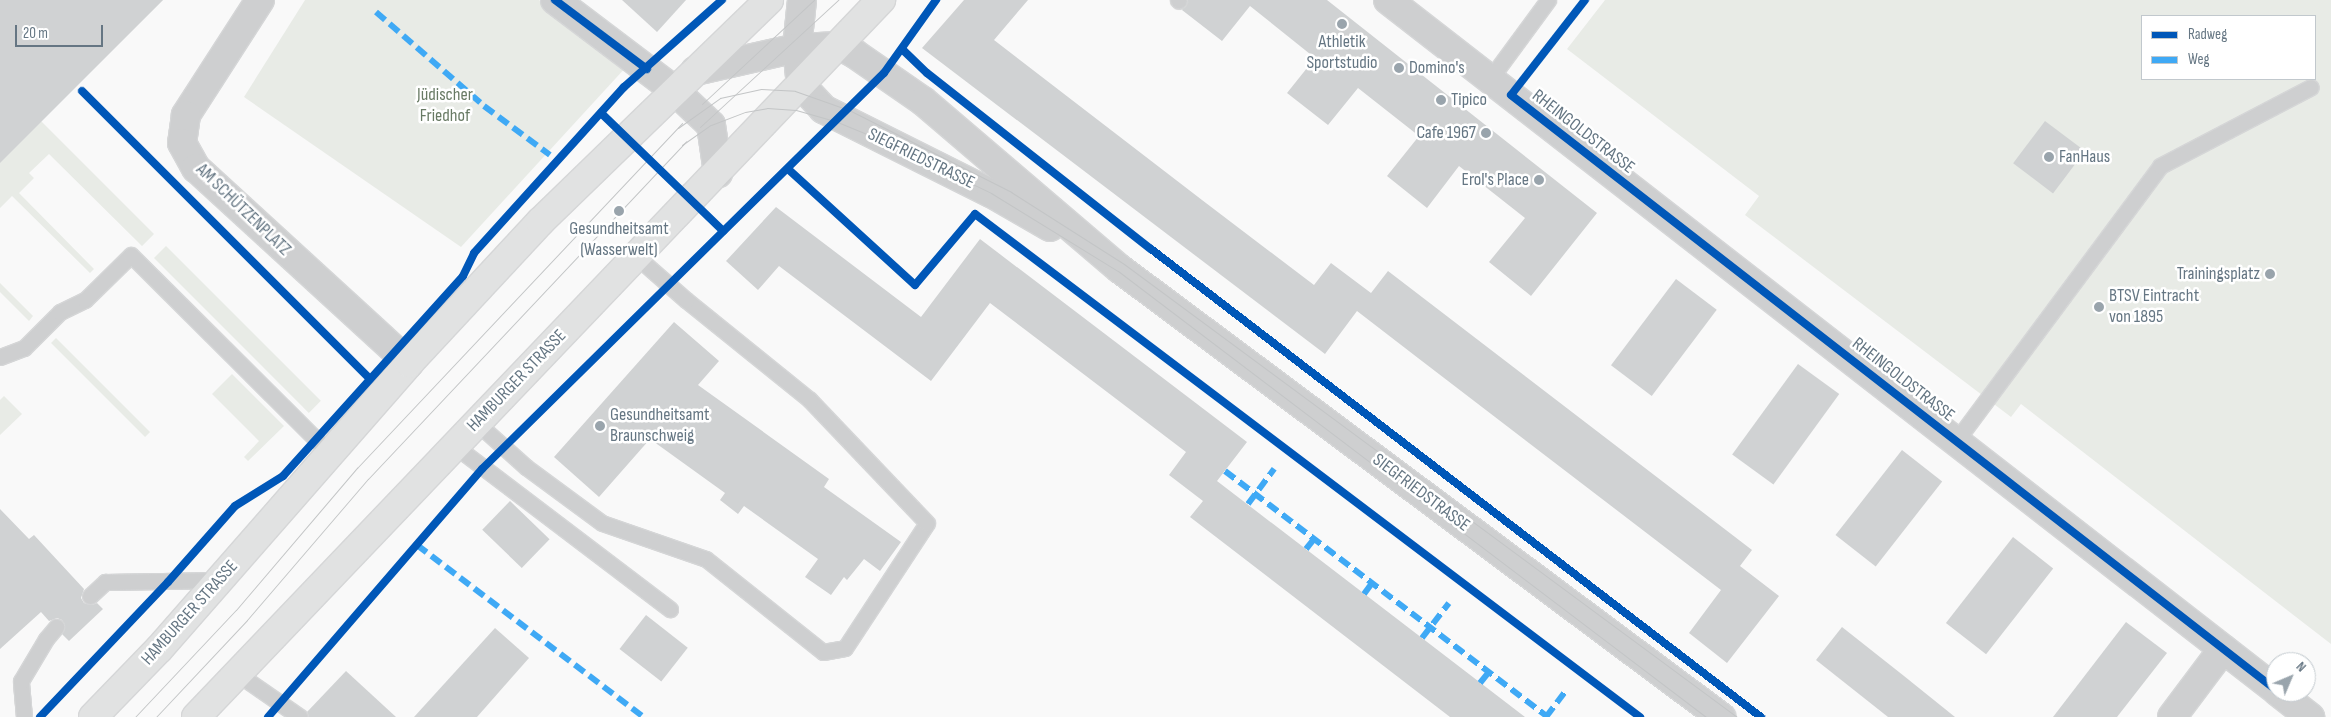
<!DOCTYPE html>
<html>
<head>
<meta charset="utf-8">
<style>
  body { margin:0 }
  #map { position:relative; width:2331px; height:717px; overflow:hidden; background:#f9f9f9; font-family:"Sofia Sans Condensed",sans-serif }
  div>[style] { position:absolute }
  .green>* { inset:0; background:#e8ebe6; transform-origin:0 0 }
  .building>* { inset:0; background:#d0d2d3; transform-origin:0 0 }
  .roads { filter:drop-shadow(1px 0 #d5d6d7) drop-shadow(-1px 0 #d5d6d7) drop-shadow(0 1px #d5d6d7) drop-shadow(0 -1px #d5d6d7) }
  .service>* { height:15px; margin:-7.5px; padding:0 7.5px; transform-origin:7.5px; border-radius:7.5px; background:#cecfd0 }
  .minor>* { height:28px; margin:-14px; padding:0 14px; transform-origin:14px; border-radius:14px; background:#cecfd0 }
  .tertiary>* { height:28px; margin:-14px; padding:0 14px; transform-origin:14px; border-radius:14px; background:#cecfd0 }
  .secondary>* { height:28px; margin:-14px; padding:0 14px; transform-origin:14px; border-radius:14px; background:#e1e2e2 }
  .tram>* { height:1px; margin:-0.5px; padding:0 0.5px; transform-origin:0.5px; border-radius:0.5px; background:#c3c5c6 }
  .quiet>* { height:6px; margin-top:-3px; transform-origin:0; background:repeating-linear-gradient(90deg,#3fa9f5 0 12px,transparent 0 18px) }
  .cycleway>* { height:8px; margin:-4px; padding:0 4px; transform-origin:4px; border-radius:4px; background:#0057b8 }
  .dots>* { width:14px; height:14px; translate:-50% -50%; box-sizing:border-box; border:2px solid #fff; border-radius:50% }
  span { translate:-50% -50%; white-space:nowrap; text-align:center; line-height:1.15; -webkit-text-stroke:5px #fff; paint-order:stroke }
  .poi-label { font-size:18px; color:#657683 }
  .left { translate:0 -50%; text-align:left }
  .right { translate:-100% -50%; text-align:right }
  .park-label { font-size:18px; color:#687a64 }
  .street-label { font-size:18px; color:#657683 }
  .legend { position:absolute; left:2141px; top:15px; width:175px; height:65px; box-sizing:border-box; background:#fff; border:1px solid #c1c8cd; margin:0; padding:6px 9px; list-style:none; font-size:15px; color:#657683 }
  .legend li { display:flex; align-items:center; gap:10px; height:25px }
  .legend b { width:25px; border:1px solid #c1c8cd }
  .north { position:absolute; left:2266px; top:652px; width:50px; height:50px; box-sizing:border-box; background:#fff; border:1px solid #c1c8cd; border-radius:50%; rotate:45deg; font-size:14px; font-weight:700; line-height:20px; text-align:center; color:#657683 }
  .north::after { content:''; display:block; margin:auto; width:18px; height:22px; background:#99a4ac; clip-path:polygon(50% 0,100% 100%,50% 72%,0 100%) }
  .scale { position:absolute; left:15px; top:25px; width:88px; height:22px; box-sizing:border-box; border:2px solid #657683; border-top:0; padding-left:6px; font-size:15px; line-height:18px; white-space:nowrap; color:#657683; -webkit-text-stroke:4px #fff; paint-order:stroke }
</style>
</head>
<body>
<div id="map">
  <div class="green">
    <i style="clip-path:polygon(0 0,163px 0,41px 121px,154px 234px,142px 246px,49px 154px,29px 173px,34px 178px,19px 193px,94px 269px,90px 273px,12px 196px,0 208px)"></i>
    <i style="clip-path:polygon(305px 0,539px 0,627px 66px,461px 247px,244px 97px)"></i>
    <i style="clip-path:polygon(evenodd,1605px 0,2331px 0,2331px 644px,2021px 404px,2011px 417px,1745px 215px,1759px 196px,1567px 49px,1605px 0,2142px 16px,2315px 16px,2315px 79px,2142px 79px,2142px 16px)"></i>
    <i style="left:166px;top:246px;width:219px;height:17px;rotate:45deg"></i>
    <i style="clip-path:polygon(0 283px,33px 316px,29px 321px,0 292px)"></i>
    <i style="left:56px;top:338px;width:133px;height:7px;rotate:45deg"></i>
    <i style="clip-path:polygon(232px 374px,284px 426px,248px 461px,244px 457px,259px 441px,212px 394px)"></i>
    <i style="clip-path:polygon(4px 396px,22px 414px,0 435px,0 400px)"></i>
  </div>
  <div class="building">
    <i style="clip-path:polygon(0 0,163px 0,0 163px)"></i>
    <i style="clip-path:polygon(622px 0,686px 0,657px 32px)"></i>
    <i style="clip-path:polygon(964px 0,1028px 0,994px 40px,1202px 200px,1314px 285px,1331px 263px,1371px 293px,1388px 271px,1752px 550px,1740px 566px,1779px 596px,1727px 663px,1689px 633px,1721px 590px,1418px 358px,1357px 311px,1325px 354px,922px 48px)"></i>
    <i style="clip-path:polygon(1188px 0,1327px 0,1597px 213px,1531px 296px,1489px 262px,1525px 218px,1459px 166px,1427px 208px,1387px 176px,1419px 136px,1358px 88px,1328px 125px,1287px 93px,1315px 58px,1250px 6px,1222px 41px,1182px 10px)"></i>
    <i style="left:2045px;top:121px;width:50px;height:53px;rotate:37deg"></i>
    <i style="clip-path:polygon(776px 207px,921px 317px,980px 239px,1247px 442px,1217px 481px,1525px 717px,1450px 717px,1190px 517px,1203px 501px,1169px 475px,1186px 452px,990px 303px,931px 381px,779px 266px,758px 290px,726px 261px)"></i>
    <i style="left:1676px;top:279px;width:51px;height:108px;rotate:37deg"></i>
    <i style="clip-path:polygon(674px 322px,719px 361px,698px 385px,829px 479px,824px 487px,901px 542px,880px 571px,864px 559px,847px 580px,844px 577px,831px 595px,805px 577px,818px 559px,744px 506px,738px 514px,720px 500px,725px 493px,650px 439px,599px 497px,554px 457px)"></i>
    <i style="left:1798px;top:364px;width:51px;height:112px;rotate:36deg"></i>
    <i style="left:1902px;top:450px;width:51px;height:108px;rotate:38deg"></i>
    <i style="left:510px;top:501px;width:55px;height:40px;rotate:44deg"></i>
    <i style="clip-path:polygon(0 509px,29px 539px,34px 535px,84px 589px,81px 598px,84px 603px,92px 605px,97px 603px,103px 609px,69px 641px,62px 634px,65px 628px,62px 620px,57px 618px,49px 621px,41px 612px,0 649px)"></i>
    <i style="left:2013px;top:537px;width:51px;height:109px;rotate:38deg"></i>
    <i style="left:646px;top:615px;width:53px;height:43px;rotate:38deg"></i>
    <i style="clip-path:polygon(2126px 622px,2167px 653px,2117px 717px,2053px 717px)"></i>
    <i style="clip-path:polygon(1842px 627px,1904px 676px,1955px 717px,1888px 717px,1816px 660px)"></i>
    <i style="clip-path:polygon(495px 628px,529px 658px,477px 717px,414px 717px)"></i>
    <i style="clip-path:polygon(346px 671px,396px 717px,309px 717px,307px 712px)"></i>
  </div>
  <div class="roads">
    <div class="service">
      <i style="left:1178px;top:0;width:1px;rotate:45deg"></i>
      <i style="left:1490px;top:79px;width:98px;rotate:-53.7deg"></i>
      <i style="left:0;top:357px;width:26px;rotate:-21deg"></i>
      <i style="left:24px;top:348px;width:51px;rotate:-45deg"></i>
      <i style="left:60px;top:312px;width:28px;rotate:-26deg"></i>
      <i style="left:85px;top:300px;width:64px;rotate:-44.4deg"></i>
      <i style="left:131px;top:255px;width:281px;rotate:44.9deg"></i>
      <i style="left:477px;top:423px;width:66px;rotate:41.9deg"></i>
      <i style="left:526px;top:467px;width:94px;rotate:36.4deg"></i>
      <i style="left:602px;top:523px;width:110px;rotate:19.1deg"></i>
      <i style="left:706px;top:559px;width:149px;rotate:38.5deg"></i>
      <i style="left:823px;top:652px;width:22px;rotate:-10deg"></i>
      <i style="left:845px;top:648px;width:149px;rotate:-56.7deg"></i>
      <i style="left:927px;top:523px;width:170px;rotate:-133.6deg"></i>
      <i style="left:810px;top:400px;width:159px;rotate:-141.1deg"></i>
      <i style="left:686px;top:300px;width:65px;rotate:-138.7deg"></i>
      <i style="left:1956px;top:441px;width:342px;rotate:-53.4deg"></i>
      <i style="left:2160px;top:166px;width:170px;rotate:-27.6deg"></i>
      <i style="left:455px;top:446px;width:270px;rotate:37.2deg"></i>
      <i style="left:90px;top:596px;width:21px;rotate:-43deg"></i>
      <i style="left:105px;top:582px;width:115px;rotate:-1deg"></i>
      <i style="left:238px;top:674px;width:75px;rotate:34.7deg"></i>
      <i style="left:24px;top:717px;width:36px;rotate:-95deg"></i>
      <i style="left:21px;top:681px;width:49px;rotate:-59.2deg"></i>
      <i style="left:46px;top:639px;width:16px;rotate:-50deg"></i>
    </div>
    <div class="minor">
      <i style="left:260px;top:0;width:137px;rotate:122.8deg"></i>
      <i style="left:186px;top:115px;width:28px;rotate:98deg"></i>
      <i style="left:182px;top:143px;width:29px;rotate:61deg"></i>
      <i style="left:196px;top:168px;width:289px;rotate:42.5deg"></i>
      <i style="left:555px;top:0;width:149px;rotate:37.1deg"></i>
      <i style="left:674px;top:90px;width:51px;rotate:43.4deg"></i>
      <i style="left:711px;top:125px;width:49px;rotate:81.7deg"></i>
      <i style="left:1388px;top:0;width:1125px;rotate:37.85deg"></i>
      <i style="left:2278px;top:692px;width:41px;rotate:38deg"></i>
      <i style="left:2172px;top:717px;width:85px;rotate:-53.1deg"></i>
    </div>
    <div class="tertiary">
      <i style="left:802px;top:0;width:48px;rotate:95.9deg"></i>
      <i style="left:797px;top:48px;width:37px;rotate:84deg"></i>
      <i style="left:801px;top:85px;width:33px;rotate:47deg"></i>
      <i style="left:823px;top:109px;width:188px;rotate:26.6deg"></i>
      <i style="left:991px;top:193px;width:68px;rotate:30deg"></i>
      <i style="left:695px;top:71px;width:105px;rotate:-12.7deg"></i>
      <i style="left:797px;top:48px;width:43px;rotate:-2.7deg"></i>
      <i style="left:840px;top:46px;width:17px;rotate:28deg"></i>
      <i style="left:855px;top:54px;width:83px;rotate:34.7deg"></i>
      <i style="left:923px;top:101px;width:259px;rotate:40.5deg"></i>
      <i style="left:1120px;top:269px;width:750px;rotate:36.7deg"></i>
    </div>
    <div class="secondary">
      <i style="left:93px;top:717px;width:95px;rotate:-45.9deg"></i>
      <i style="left:159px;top:649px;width:380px;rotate:-48.8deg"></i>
      <i style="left:409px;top:363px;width:192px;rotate:-47.1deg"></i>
      <i style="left:540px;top:222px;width:319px;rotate:-44.1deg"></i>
      <i style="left:196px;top:717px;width:992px;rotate:-46.31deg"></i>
    </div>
  </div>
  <div class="tram">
    <i style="left:702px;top:104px;width:153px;rotate:-42.9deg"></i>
    <i style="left:700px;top:127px;width:188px;rotate:-42.6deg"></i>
    <i style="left:678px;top:128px;width:52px;rotate:-35.5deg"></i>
    <i style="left:720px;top:98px;width:42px;rotate:-12.4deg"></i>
    <i style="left:761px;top:89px;width:34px;rotate:3deg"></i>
    <i style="left:795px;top:91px;width:57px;rotate:19.4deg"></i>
    <i style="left:849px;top:110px;width:182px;rotate:26.8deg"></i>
    <i style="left:1011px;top:192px;width:134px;rotate:32.5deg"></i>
    <i style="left:1124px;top:264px;width:762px;rotate:36.46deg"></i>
    <i style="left:682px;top:145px;width:35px;rotate:-35deg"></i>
    <i style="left:711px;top:125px;width:36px;rotate:-21deg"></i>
    <i style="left:745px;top:112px;width:22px;rotate:-10deg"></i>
    <i style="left:767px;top:108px;width:29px;rotate:4deg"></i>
    <i style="left:796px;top:110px;width:41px;rotate:15.8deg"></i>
    <i style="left:835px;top:121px;width:50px;rotate:22.4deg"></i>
    <i style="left:881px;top:140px;width:122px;rotate:25.7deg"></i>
    <i style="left:991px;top:193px;width:149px;rotate:31.6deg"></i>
    <i style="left:1118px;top:271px;width:738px;rotate:37.18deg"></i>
    <i style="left:135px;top:717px;width:147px;rotate:-46.7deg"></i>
    <i style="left:236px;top:610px;width:187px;rotate:-49.6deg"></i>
    <i style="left:357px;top:468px;width:474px;rotate:-46.7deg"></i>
    <i style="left:156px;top:717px;width:133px;rotate:-46.8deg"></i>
    <i style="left:247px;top:620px;width:186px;rotate:-49.4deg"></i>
    <i style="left:368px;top:479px;width:464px;rotate:-46.7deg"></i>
  </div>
  <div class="quiet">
    <i style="left:376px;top:12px;width:143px;rotate:41deg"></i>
    <i style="left:484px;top:106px;width:82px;rotate:36.6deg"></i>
    <i style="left:1225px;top:471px;width:406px;rotate:37.3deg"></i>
    <i style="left:1248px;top:504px;width:44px;rotate:-53.4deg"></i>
    <i style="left:417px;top:545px;width:285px;rotate:37.2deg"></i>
    <i style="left:1306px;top:549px;width:13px;rotate:-51deg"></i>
    <i style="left:1364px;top:594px;width:14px;rotate:-54deg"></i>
    <i style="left:1422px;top:638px;width:44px;rotate:-52.4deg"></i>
    <i style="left:1480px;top:683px;width:14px;rotate:-51deg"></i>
    <i style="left:1546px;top:717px;width:31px;rotate:-53deg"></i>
  </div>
  <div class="cycleway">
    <i style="left:555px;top:0;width:115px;rotate:36.9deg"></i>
    <i style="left:1585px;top:0;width:120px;rotate:127.9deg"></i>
    <i style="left:1511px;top:95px;width:969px;rotate:37.87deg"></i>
    <i style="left:903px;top:50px;width:33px;rotate:44deg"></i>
    <i style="left:927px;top:73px;width:285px;rotate:38.2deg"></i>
    <i style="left:1151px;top:249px;width:769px;rotate:37.5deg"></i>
    <i style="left:82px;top:91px;width:406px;rotate:45deg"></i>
    <i style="left:601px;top:113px;width:170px;rotate:44deg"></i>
    <i style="left:788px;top:169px;width:172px;rotate:42.4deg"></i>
    <i style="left:915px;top:285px;width:93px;rotate:-49.8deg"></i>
    <i style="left:975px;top:214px;width:834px;rotate:37.1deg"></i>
    <i style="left:40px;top:717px;width:186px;rotate:-46.5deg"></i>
    <i style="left:168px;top:582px;width:101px;rotate:-48.6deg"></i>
    <i style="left:235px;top:506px;width:57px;rotate:-32deg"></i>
    <i style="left:283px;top:476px;width:269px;rotate:-48deg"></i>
    <i style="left:463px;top:276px;width:25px;rotate:-64deg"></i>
    <i style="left:474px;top:253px;width:224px;rotate:-47.9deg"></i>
    <i style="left:624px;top:87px;width:131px;rotate:-41.6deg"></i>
    <i style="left:268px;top:717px;width:328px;rotate:-49.2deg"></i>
    <i style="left:482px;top:469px;width:564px;rotate:-44.57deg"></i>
    <i style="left:884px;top:73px;width:90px;rotate:-54.5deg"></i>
  </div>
  <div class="dots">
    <i style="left:1342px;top:24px;background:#99a4ac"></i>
    <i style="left:1399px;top:68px;background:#99a4ac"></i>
    <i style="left:1441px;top:100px;background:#99a4ac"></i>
    <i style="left:1486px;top:133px;background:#99a4ac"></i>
    <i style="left:2049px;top:157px;background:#99a4ac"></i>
    <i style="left:1539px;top:180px;background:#99a4ac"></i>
    <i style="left:619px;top:211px;background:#99a4ac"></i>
    <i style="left:2270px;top:274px;background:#99a4ac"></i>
    <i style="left:2099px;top:307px;background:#99a4ac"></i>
    <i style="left:600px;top:426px;background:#99a4ac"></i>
  </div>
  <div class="poi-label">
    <span style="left:1342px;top:53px">Athletik<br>Sportstudio</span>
    <span class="left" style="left:1409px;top:68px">Domino's</span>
    <span class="left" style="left:1451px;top:100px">Tipico</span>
    <span class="right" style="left:1476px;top:133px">Cafe 1967</span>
    <span class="left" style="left:2059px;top:157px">FanHaus</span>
    <span class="right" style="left:1529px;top:180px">Erol's Place</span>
    <span style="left:619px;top:240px">Gesundheitsamt<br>(Wasserwelt)</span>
    <span class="right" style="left:2260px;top:274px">Trainingsplatz</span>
    <span class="left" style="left:2109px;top:307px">BTSV Eintracht<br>von 1895</span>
    <span class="left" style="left:610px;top:426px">Gesundheitsamt<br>Braunschweig</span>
  </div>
  <div class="park-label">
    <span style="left:445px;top:106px">Jüdischer<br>Friedhof</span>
  </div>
  <div class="street-label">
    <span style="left:1583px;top:132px;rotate:38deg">RHEINGOLDSTRASSE</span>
    <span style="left:921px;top:159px;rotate:26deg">SIEGFRIEDSTRASSE</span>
    <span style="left:243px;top:210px;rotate:44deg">AM SCHÜTZENPLATZ</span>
    <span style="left:1903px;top:380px;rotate:38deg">RHEINGOLDSTRASSE</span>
    <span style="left:517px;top:381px;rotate:-46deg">HAMBURGER STRASSE</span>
    <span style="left:1421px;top:493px;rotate:37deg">SIEGFRIEDSTRASSE</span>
    <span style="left:190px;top:613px;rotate:-48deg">HAMBURGER STRASSE</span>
  </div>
  <ul class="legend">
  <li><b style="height:6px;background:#0057b8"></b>Radweg</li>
  <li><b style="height:6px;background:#3fa9f5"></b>Weg</li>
  </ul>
  <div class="north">N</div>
  <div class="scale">20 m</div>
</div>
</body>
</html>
